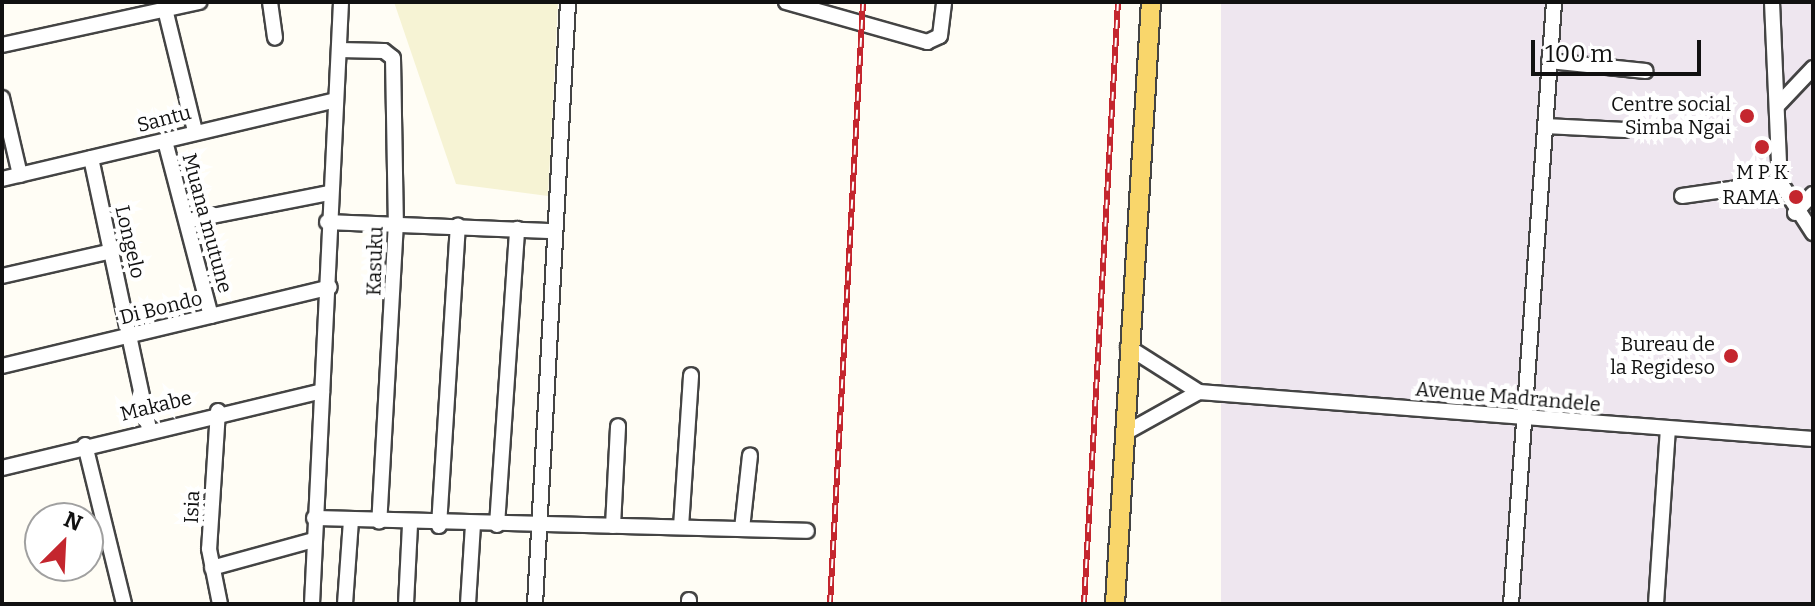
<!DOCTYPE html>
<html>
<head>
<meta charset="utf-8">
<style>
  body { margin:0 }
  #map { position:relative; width:1815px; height:606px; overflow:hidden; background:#fffdf5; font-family:Bitter,serif }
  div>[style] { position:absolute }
  .industrial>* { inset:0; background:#eee6ef; transform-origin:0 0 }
  .farmland>* { inset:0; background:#f6f3d4 }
  .roads { filter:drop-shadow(2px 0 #444) drop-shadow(-2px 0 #444) drop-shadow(0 2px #444) drop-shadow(0 -2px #444) }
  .minor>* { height:14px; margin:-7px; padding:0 7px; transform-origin:7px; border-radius:7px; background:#fff }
  .major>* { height:18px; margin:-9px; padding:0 9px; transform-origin:9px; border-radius:9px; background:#f9d66b }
  .rail>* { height:6px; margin-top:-3px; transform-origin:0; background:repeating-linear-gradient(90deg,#fff 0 9px,#c4262e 0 18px); box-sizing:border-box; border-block:2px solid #c4262e }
  .dots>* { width:22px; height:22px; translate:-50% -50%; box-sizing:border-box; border:4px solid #fff; border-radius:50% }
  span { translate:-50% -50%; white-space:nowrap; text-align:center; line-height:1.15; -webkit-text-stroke:8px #fff; paint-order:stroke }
  .poi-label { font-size:20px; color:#111 }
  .right { translate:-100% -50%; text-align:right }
  .street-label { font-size:20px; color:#111 }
  .frame { position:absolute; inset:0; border:4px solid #111; pointer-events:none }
  .north { position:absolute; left:24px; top:502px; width:80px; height:80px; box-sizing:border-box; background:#fff; border:2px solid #a0a0a0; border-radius:50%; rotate:24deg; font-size:22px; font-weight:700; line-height:32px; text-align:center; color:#111 }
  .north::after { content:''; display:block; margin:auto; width:28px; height:36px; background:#c4262e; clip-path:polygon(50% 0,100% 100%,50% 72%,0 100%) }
  .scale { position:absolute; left:1531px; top:40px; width:170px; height:36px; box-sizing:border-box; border:4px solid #111; border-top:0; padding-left:10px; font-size:24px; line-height:28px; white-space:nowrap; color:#111; -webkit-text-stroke:6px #fff; paint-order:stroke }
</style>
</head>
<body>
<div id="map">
  <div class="industrial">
    <i style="left:1221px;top:2px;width:592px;height:603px"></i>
  </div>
  <div class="farmland">
    <i style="clip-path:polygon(394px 2px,558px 2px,548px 196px,456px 184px)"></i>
  </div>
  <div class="roads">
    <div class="minor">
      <i style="left:270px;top:2px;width:36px;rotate:82deg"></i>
      <i style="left:786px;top:2px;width:147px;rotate:15.8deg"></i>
      <i style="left:927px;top:42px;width:14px;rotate:-25deg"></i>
      <i style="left:940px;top:36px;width:34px;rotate:-83deg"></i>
      <i style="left:1772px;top:2px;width:180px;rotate:87.5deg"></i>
      <i style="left:1780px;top:182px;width:61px;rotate:57.1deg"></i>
      <i style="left:165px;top:9px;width:126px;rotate:76.2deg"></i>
      <i style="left:2px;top:45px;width:202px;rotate:-12.3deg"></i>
      <i style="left:339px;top:50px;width:45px;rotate:1.3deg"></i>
      <i style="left:384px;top:51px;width:11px;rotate:38deg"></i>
      <i style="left:393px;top:58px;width:164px;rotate:89deg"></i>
      <i style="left:396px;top:222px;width:300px;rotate:93.2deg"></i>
      <i style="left:1549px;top:61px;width:97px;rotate:5.9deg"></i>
      <i style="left:2px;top:98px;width:79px;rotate:76.8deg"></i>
      <i style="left:1778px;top:105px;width:51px;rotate:-46.6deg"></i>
      <i style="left:1545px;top:126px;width:80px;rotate:2.9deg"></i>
      <i style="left:165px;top:141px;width:181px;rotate:75.3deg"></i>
      <i style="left:91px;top:158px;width:277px;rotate:77.9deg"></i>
      <i style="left:2px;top:179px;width:343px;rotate:-13.3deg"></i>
      <i style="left:1682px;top:196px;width:99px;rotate:-8.1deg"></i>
      <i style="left:1795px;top:213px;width:26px;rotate:-47deg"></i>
      <i style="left:187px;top:221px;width:144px;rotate:-11.2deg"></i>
      <i style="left:327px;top:222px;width:227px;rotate:2.3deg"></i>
      <i style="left:2px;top:276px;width:113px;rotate:-12.8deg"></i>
      <i style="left:1128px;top:347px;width:84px;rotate:32.4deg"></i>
      <i style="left:1199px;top:392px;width:616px;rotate:4.38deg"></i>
      <i style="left:2px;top:366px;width:337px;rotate:-13.5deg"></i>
      <i style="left:218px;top:411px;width:138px;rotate:93.7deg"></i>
      <i style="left:209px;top:549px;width:56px;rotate:78.7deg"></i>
      <i style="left:1127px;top:432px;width:82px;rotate:-29.1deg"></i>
      <i style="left:85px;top:445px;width:164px;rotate:76.2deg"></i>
      <i style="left:2px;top:468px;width:329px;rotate:-13.5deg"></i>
      <i style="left:314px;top:518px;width:493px;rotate:1.5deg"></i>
      <i style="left:497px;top:525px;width:297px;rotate:-86.1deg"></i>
      <i style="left:439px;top:526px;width:301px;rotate:-86.4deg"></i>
      <i style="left:613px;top:526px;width:100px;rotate:-87.1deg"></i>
      <i style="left:681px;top:527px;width:152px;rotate:-86.2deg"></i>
      <i style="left:742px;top:529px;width:74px;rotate:-83.8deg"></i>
      <i style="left:212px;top:568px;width:106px;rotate:-15.4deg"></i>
      <i style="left:689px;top:600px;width:4px;rotate:90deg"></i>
      <i style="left:312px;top:604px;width:603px;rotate:-87.24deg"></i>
      <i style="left:345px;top:604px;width:83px;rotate:-85.9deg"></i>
      <i style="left:406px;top:604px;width:80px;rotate:-87.1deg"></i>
      <i style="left:468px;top:604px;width:79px;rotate:-86.4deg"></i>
      <i style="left:535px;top:604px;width:603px;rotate:-86.86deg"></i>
      <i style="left:1511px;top:604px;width:604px;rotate:-85.91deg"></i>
      <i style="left:1656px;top:604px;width:174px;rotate:-86.1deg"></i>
    </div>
    <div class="major">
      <i style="left:1115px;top:604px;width:603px;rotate:-86.58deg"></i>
    </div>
  </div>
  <div class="rail">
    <i style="left:830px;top:604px;width:603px;rotate:-86.86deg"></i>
    <i style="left:1084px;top:604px;width:603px;rotate:-86.77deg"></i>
  </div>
  <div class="dots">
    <i style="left:1747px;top:116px;background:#c4262e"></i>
    <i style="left:1762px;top:147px;background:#c4262e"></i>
    <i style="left:1796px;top:197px;background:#c4262e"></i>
    <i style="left:1731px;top:356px;background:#c4262e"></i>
  </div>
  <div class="poi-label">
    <span class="right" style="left:1731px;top:116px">Centre social<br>Simba Ngai</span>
    <span style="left:1762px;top:172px">M P K</span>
    <span class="right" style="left:1780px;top:197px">RAMA</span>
    <span class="right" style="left:1715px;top:356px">Bureau de<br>la Regideso</span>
  </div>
  <div class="street-label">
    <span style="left:164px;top:119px;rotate:-15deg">Santu</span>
    <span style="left:207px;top:223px;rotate:75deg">Muana mutune</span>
    <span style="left:130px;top:242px;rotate:77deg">Longelo</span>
    <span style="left:375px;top:261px;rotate:-88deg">Kasuku</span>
    <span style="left:161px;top:308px;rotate:-14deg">Di Bondo</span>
    <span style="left:1508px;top:397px;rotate:5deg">Avenue Madrandele</span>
    <span style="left:156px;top:406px;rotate:-14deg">Makabe</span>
    <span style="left:192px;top:507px;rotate:-87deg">Isia</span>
  </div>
  <div class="frame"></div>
  <div class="north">N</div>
  <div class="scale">100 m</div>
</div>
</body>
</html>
